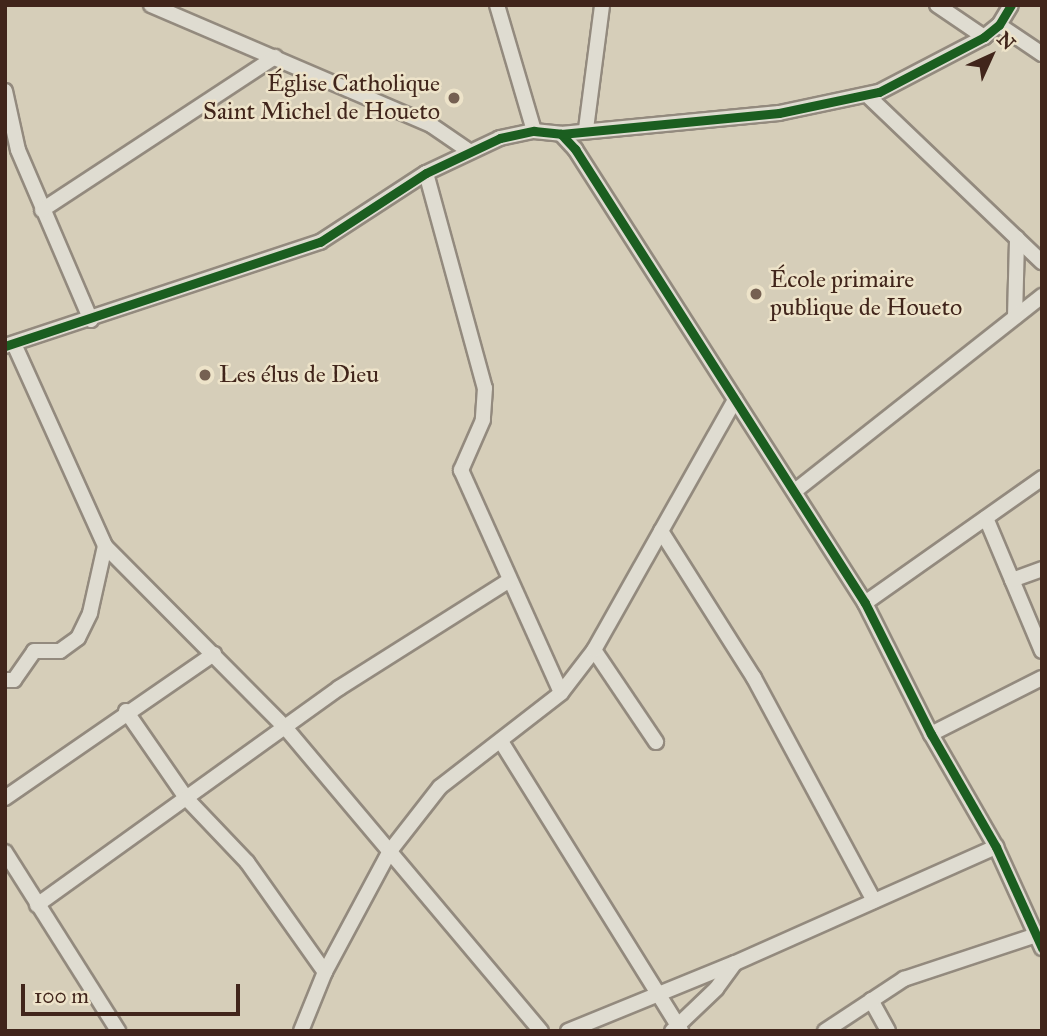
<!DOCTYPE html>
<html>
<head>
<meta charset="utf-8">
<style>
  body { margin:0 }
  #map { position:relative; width:1047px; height:1036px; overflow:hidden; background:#d6ceb9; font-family:"IM FELL Great Primer",serif }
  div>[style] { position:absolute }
  .roads { filter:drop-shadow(2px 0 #938a7e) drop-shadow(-2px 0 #938a7e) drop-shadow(0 2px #938a7e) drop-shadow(0 -2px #938a7e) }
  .minor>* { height:14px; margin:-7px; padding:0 7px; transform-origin:7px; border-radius:7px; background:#dfdcd1 }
  .cycleway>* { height:9px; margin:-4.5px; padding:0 4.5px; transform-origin:4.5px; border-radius:4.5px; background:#1b5e20 }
  .dots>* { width:19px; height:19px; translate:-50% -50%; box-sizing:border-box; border:4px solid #ede3c9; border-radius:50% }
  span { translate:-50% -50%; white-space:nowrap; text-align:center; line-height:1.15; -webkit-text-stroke:5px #ede3c9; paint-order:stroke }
  .poi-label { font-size:24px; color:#41251b }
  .right { translate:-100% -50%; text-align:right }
  .left { translate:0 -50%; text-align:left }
  .frame { position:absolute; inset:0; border:7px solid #41251b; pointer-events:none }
  .north { position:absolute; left:956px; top:21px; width:70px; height:70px; -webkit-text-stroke:5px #ede3c9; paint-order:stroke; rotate:45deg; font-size:19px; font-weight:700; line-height:28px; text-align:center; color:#41251b }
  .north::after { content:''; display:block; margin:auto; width:24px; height:32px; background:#41251b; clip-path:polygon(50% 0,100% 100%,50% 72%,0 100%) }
  .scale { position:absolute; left:21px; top:984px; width:219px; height:32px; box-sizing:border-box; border:4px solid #41251b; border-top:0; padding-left:9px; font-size:21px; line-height:24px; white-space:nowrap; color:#41251b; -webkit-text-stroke:5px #ede3c9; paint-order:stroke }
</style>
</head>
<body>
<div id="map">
  <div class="roads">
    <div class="minor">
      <i style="left:151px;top:5px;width:305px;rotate:23.2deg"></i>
      <i style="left:431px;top:125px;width:46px;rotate:34.4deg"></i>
      <i style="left:497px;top:5px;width:131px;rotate:73.6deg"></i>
      <i style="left:937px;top:5px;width:57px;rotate:34.2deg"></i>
      <i style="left:999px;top:25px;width:52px;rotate:34deg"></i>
      <i style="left:5px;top:91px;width:60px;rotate:77.6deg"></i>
      <i style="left:18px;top:150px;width:185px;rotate:66.8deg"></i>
      <i style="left:867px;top:95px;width:242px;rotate:43.7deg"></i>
      <i style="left:586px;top:129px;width:125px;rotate:-82.6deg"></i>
      <i style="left:561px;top:134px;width:21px;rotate:47deg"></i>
      <i style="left:575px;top:149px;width:539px;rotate:57.43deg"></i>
      <i style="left:865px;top:603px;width:147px;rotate:63.3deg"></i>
      <i style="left:931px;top:734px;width:130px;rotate:60.1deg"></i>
      <i style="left:996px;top:847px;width:111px;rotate:65.5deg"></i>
      <i style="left:426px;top:173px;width:223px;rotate:74.7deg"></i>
      <i style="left:485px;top:388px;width:32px;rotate:94deg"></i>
      <i style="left:483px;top:420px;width:55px;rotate:113.7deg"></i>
      <i style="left:461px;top:470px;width:244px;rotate:65.8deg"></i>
      <i style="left:42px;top:210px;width:279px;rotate:-33.3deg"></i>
      <i style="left:1015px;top:317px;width:79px;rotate:-88.5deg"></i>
      <i style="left:14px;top:344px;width:222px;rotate:65.7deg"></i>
      <i style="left:105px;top:546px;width:254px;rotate:45.2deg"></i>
      <i style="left:284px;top:726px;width:399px;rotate:49.9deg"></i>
      <i style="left:5px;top:346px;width:332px;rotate:-18.3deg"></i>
      <i style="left:320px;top:242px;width:126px;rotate:-33.1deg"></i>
      <i style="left:426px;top:173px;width:82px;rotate:-25.3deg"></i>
      <i style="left:500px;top:138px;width:35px;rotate:-12deg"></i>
      <i style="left:534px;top:131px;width:27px;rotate:6deg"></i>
      <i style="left:561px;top:134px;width:219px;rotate:-5.5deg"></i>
      <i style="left:779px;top:113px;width:102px;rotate:-11.9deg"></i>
      <i style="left:879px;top:92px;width:119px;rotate:-27.6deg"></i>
      <i style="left:984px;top:37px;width:19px;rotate:-39deg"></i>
      <i style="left:999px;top:25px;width:23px;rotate:-59deg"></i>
      <i style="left:795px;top:491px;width:315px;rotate:-38.3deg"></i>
      <i style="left:986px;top:518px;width:144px;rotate:67.2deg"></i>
      <i style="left:661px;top:531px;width:174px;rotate:57.7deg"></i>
      <i style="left:754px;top:678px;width:253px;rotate:61.7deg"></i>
      <i style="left:1012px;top:580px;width:32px;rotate:-20deg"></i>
      <i style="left:865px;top:603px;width:217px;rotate:-35.2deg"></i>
      <i style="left:594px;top:650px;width:111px;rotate:56deg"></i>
      <i style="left:5px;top:680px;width:9px"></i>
      <i style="left:14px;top:680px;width:35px;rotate:-55deg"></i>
      <i style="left:34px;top:651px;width:26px"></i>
      <i style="left:60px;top:651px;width:22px;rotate:-36deg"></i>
      <i style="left:78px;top:638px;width:28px;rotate:-64deg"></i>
      <i style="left:90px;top:613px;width:69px;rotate:-77.4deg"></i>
      <i style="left:126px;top:711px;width:107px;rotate:55.3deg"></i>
      <i style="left:187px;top:799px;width:87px;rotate:46.4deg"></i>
      <i style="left:247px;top:862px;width:135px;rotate:54.7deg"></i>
      <i style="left:931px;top:734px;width:124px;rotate:-26.8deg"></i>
      <i style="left:502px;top:743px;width:339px;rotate:58.1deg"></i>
      <i style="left:5px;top:798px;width:254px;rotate:-34.6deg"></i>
      <i style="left:5px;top:852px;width:212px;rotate:57.7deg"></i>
      <i style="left:37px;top:905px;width:372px;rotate:-35.7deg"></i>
      <i style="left:339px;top:688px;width:200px;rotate:-32.3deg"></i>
      <i style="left:871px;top:1000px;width:35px;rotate:61deg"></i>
      <i style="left:301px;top:1031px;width:64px;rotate:-67.9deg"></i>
      <i style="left:325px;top:972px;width:137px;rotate:-61.8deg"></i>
      <i style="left:390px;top:851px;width:81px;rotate:-52deg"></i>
      <i style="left:440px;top:787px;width:153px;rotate:-37.8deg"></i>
      <i style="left:561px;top:693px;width:54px;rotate:-52.5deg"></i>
      <i style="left:594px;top:650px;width:287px;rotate:-60.6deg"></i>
      <i style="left:568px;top:1031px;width:180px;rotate:-22.2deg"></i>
      <i style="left:672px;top:1031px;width:61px;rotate:-43.7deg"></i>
      <i style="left:716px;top:989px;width:32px;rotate:-54deg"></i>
      <i style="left:735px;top:963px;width:286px;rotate:-24deg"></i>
      <i style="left:825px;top:1031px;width:95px;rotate:-33.4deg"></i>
      <i style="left:904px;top:979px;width:145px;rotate:-18.4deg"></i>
    </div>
  </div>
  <div class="cycleway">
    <i style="left:561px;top:134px;width:21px;rotate:47deg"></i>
    <i style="left:575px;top:149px;width:539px;rotate:57.43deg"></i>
    <i style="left:865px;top:603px;width:147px;rotate:63.3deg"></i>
    <i style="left:931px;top:734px;width:130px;rotate:60.1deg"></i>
    <i style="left:996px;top:847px;width:111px;rotate:65.5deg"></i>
    <i style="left:5px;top:346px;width:332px;rotate:-18.3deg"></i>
    <i style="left:320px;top:242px;width:126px;rotate:-33.1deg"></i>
    <i style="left:426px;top:173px;width:82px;rotate:-25.3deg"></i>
    <i style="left:500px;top:138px;width:35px;rotate:-12deg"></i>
    <i style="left:534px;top:131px;width:27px;rotate:6deg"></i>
    <i style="left:561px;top:134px;width:219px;rotate:-5.5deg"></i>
    <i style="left:779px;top:113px;width:102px;rotate:-11.9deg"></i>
    <i style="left:879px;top:92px;width:119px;rotate:-27.6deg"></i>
    <i style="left:984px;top:37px;width:19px;rotate:-39deg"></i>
    <i style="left:999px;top:25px;width:23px;rotate:-59deg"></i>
  </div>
  <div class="dots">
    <i style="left:454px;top:98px;background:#756052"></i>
    <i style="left:756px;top:294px;background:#756052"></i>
    <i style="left:205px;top:375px;background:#756052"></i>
  </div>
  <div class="poi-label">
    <span class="right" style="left:440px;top:98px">Église Catholique<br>Saint Michel de Houeto</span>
    <span class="left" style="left:770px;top:294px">École primaire<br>publique de Houeto</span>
    <span class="left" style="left:219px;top:375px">Les élus de Dieu</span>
  </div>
  <div class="frame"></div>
  <div class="north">N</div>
  <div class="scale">100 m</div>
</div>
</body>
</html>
